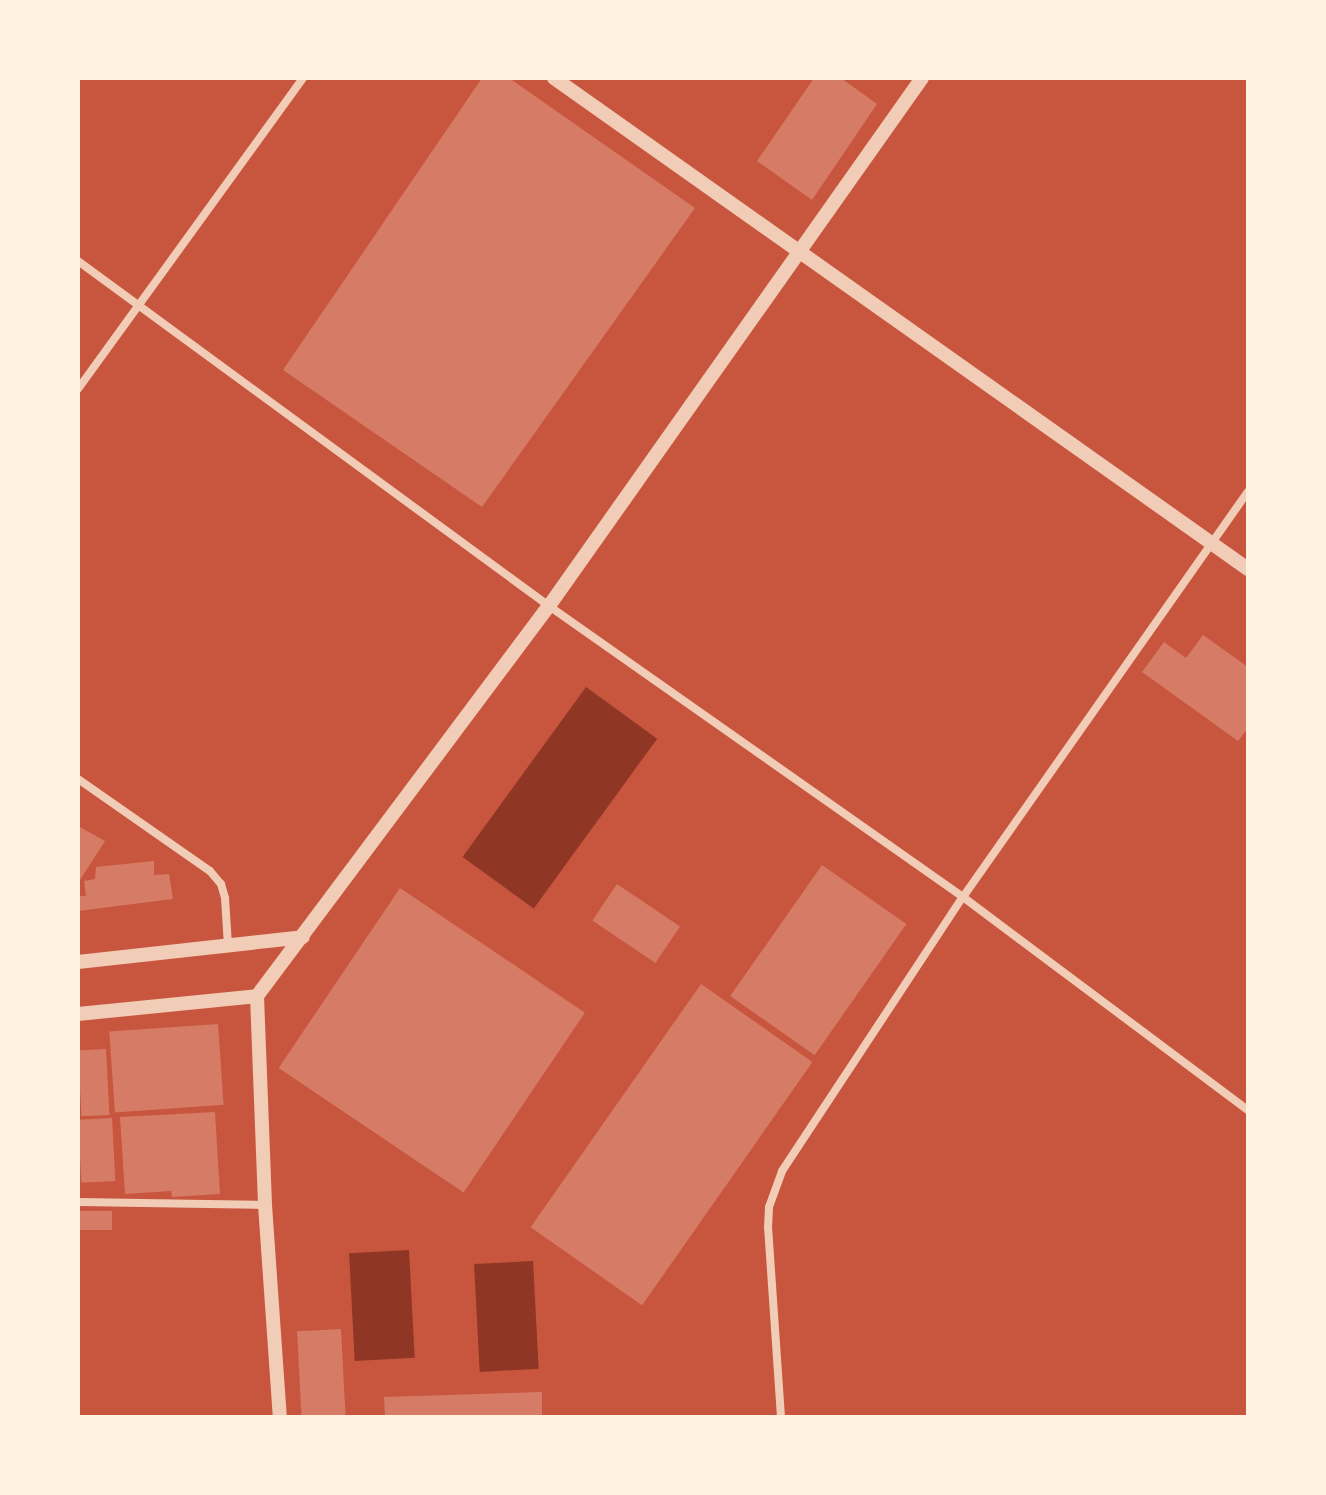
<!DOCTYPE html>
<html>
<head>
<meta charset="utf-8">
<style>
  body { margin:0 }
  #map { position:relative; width:1326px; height:1495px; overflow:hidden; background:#c8553d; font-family:Helvetica,sans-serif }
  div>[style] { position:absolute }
  .water>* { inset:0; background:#8f3625; transform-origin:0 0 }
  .building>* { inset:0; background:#d67c66; transform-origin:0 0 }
  .minor>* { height:8px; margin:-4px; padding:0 4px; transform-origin:4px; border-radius:4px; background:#f1ccb7 }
  .tertiary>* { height:14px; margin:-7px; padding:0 7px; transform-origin:7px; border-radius:7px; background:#f1ccb7 }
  span { translate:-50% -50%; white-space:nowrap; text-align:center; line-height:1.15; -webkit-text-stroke:7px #fff3e0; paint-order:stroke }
  .frame { position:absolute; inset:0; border:80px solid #fff3e0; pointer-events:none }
</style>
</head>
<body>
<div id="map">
  <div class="water">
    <i style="left:586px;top:687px;width:88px;height:210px;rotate:36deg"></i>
    <i style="left:409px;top:1250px;width:108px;height:60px;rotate:87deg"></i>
    <i style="left:533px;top:1261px;width:108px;height:59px;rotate:87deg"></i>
  </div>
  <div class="building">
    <i style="clip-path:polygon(482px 78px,509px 78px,695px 208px,482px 507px,283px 370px)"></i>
    <i style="clip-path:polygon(814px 78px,841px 78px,877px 104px,812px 200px,757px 161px)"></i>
    <i style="clip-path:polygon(1203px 635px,1248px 667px,1248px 728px,1238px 741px,1142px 672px,1164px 642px,1186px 658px)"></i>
    <i style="clip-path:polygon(78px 826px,105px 841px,78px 883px)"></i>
    <i style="clip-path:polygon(154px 861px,154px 875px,169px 874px,173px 899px,78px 911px,78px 896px,86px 896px,84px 881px,95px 879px,96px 867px)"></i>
    <i style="left:822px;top:865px;width:103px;height:160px;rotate:35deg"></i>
    <i style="left:617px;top:884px;width:76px;height:44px;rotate:34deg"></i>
    <i style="left:400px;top:888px;width:223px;height:217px;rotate:34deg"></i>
    <i style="left:701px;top:984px;width:136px;height:297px;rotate:35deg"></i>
    <i style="left:218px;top:1024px;width:81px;height:109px;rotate:86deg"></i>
    <i style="left:106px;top:1049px;width:66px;height:28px;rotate:87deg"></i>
    <i style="clip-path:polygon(215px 1112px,220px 1194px,172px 1197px,171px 1191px,125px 1194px,120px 1117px)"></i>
    <i style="left:112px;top:1118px;width:63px;height:34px;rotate:87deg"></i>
    <i style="left:78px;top:1211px;width:34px;height:19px"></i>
    <i style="left:341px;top:1329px;width:88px;height:44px;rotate:87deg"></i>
    <i style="clip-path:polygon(542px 1392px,542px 1417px,385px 1417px,384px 1397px)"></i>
  </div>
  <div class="minor">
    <i style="left:78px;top:261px;width:584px;rotate:36.22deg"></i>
    <i style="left:549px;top:606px;width:506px;rotate:35.1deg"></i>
    <i style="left:963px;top:897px;width:356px;rotate:36.8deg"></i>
    <i style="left:78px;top:389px;width:384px;rotate:-54.1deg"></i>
    <i style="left:78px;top:779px;width:161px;rotate:34.9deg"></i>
    <i style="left:210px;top:871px;width:17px;rotate:50deg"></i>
    <i style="left:221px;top:884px;width:15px;rotate:74deg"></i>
    <i style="left:225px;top:898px;width:48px;rotate:86.4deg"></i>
    <i style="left:78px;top:1202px;width:187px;rotate:0.9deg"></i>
    <i style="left:781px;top:1417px;width:190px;rotate:-93.9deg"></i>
    <i style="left:768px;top:1227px;width:20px;rotate:-87deg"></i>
    <i style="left:769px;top:1207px;width:38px;rotate:-70deg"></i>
    <i style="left:782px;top:1171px;width:328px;rotate:-56.6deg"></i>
    <i style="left:963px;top:897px;width:495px;rotate:-54.9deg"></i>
  </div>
  <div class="tertiary">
    <i style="left:554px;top:78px;width:850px;rotate:35.28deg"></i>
    <i style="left:78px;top:962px;width:226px;rotate:-6.3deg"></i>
    <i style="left:257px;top:996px;width:487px;rotate:-53.2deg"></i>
    <i style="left:549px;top:606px;width:646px;rotate:-54.76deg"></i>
    <i style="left:257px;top:996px;width:209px;rotate:87.8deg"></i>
    <i style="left:265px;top:1205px;width:213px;rotate:86deg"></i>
    <i style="left:78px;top:1014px;width:180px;rotate:-5.7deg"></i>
  </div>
  <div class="frame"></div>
</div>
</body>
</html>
